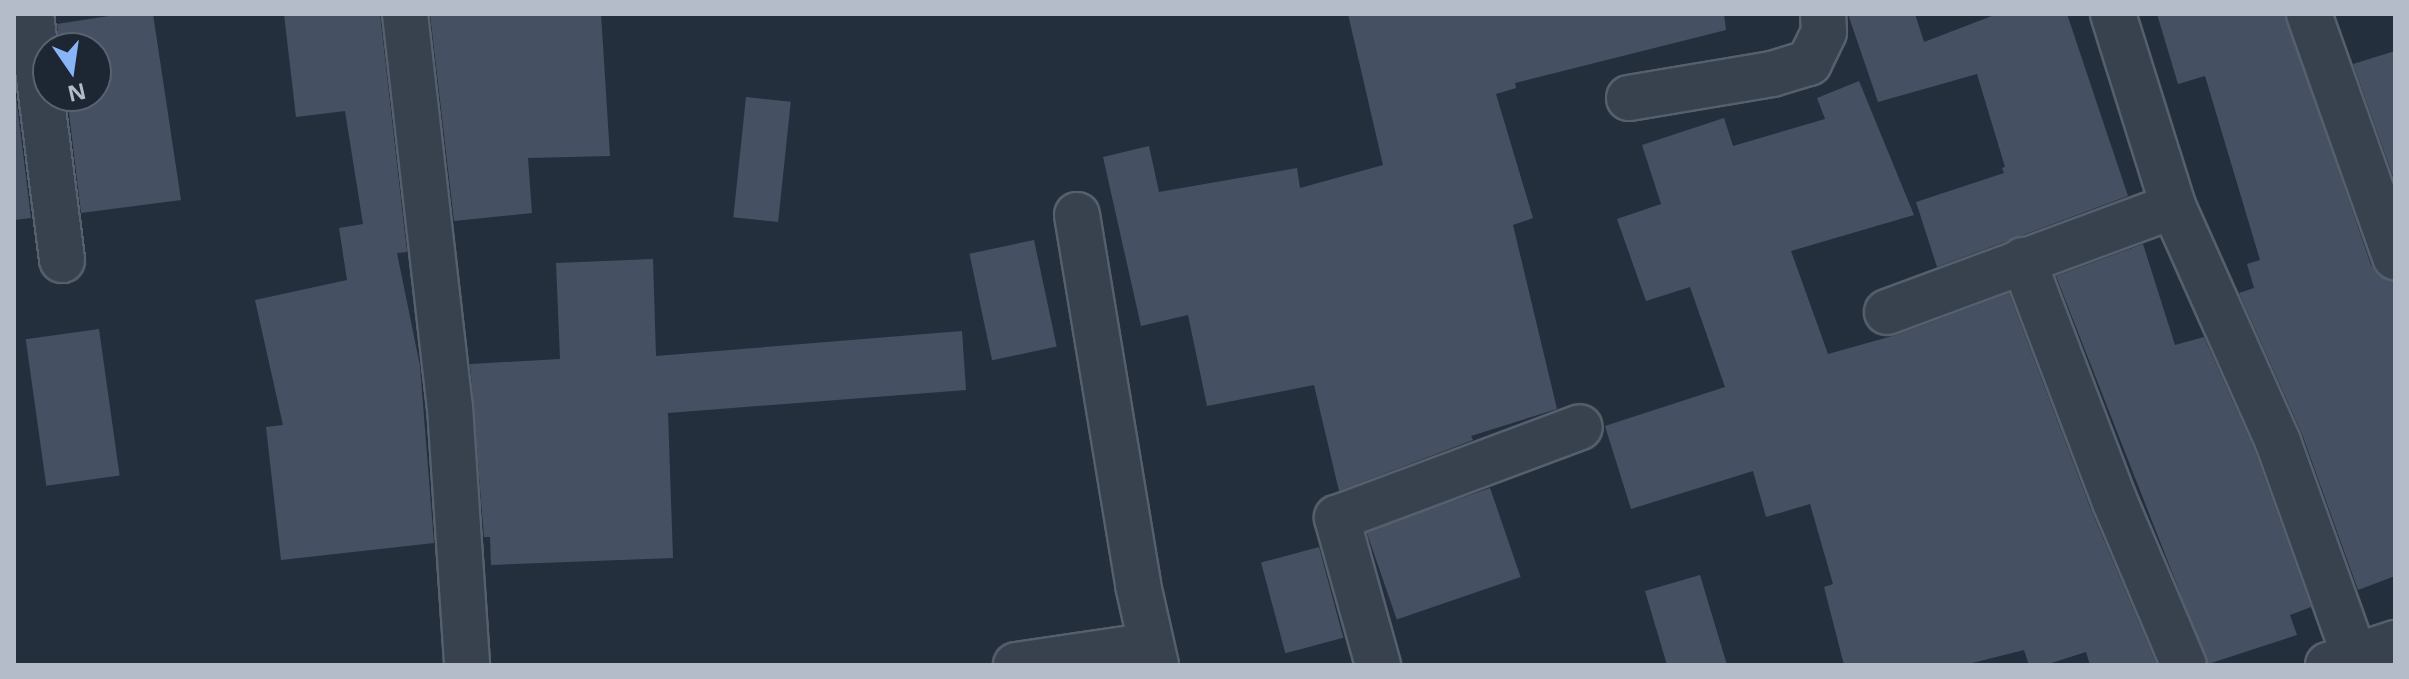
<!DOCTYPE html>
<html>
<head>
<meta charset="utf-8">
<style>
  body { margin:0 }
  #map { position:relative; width:2409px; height:679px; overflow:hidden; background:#242f3e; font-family:"Noto Sans",sans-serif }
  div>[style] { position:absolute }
  .building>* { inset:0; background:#455162; transform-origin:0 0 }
  .roads { filter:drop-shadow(2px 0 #565f6c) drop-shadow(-2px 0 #565f6c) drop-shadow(0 2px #565f6c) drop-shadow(0 -2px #565f6c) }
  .minor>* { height:44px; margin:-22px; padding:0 22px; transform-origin:22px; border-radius:22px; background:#38414e }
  span { translate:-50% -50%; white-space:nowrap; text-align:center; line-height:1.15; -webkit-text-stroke:7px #1d2633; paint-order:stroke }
  .frame { position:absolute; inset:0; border:16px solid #b4bcc9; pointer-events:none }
  .north { position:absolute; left:32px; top:32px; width:80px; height:80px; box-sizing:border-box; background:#1d2633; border:2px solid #59626f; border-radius:50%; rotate:167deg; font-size:22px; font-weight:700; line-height:32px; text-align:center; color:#b4bcc9 }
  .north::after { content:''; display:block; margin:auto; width:28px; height:36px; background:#8ab4f8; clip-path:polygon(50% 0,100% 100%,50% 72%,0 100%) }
</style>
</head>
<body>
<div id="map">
  <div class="building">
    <i style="clip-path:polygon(122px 14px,153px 14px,181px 200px,81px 213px,67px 96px,96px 96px,96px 48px,60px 48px,57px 24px)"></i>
    <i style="clip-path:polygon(284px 14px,380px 14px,407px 252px,397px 253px,420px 366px,434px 543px,281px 560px,266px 427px,283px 425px,255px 300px,347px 280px,339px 228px,363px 224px,345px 111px,296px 117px)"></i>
    <i style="clip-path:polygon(430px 14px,601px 14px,610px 156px,528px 158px,532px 213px,454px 221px)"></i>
    <i style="clip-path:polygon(1348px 14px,1724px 14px,1726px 30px,1515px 83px,1516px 88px,1496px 94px,1533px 218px,1513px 225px,1557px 409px,1471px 436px,1473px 440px,1339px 491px,1314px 385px,1207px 406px,1188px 315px,1141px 326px,1103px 157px,1149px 146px,1159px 192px,1297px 168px,1300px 188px,1383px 165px)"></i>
    <i style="clip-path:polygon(1848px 14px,1915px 14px,1924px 42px,1997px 14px,2067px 14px,2128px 196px,1937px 267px,1916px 202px,2004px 173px,2002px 168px,2005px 167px,1977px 74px,1878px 102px)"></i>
    <i style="clip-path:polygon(2157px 14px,2285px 14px,2371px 265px,2379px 276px,2395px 281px,2395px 576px,2358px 590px,2302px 434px,2239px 293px,2254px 288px,2247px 264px,2260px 260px,2205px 76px,2178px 84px)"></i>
    <i style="clip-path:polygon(2395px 51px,2395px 182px,2353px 64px)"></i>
    <i style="clip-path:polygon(14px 79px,31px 218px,14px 220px)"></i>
    <i style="clip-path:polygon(1859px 81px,1914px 215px,1791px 251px,1828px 354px,1896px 335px,2009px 293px,2092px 512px,2157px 665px,2090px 665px,2086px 652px,2045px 665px,2029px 665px,2024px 650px,1964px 665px,1844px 665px,1824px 587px,1833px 584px,1810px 504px,1766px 517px,1753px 471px,1631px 509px,1605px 426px,1725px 387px,1690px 287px,1646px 301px,1617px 219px,1661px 204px,1642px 145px,1724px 118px,1733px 146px,1825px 119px,1817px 98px)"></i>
    <i style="left:746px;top:97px;width:45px;height:121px;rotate:6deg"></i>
    <i style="left:1034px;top:240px;width:109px;height:66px;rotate:78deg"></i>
    <i style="clip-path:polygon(2143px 244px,2175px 345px,2204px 337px,2255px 451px,2311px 607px,2290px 615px,2297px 635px,2208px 664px,2056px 276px)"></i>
    <i style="clip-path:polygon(653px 259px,656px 356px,962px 331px,966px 390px,668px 413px,673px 558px,491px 565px,490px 537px,484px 537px,470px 364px,560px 359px,556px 263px)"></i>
    <i style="left:99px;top:329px;width:148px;height:74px;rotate:82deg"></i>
    <i style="left:1490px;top:488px;width:94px;height:131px;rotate:71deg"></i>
    <i style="left:1319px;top:547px;width:94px;height:60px;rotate:75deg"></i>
    <i style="clip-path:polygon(1700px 575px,1727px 665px,1667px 665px,1645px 591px)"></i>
  </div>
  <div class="roads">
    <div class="minor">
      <i style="left:31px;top:14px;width:248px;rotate:82.8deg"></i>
      <i style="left:405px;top:14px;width:396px;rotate:83.5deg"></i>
      <i style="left:450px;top:407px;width:259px;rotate:86.2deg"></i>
      <i style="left:2113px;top:14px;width:201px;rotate:72.6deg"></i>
      <i style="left:2173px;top:206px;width:258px;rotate:66deg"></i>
      <i style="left:2278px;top:442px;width:237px;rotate:70.3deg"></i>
      <i style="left:2309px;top:14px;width:258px;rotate:70.5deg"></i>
      <i style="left:1629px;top:98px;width:145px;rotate:-9.5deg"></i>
      <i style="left:1772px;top:74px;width:39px;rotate:-17deg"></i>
      <i style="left:1809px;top:63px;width:34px;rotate:-64deg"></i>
      <i style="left:1824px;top:32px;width:18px;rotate:-93deg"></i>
      <i style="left:1077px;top:215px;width:375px;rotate:80.6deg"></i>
      <i style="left:1138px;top:585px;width:82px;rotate:77.3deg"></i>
      <i style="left:2023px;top:260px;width:259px;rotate:69.2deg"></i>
      <i style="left:2115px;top:502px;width:177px;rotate:67.1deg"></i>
      <i style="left:1887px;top:312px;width:305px;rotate:-20.3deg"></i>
      <i style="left:1016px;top:665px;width:136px;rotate:-8.4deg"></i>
      <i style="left:1378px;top:665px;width:153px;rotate:-105.6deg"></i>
      <i style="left:1337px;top:518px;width:259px;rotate:-20.5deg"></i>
      <i style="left:2328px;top:665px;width:71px;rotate:-18.2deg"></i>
    </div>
  </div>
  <div class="frame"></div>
  <div class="north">N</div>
</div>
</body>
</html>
